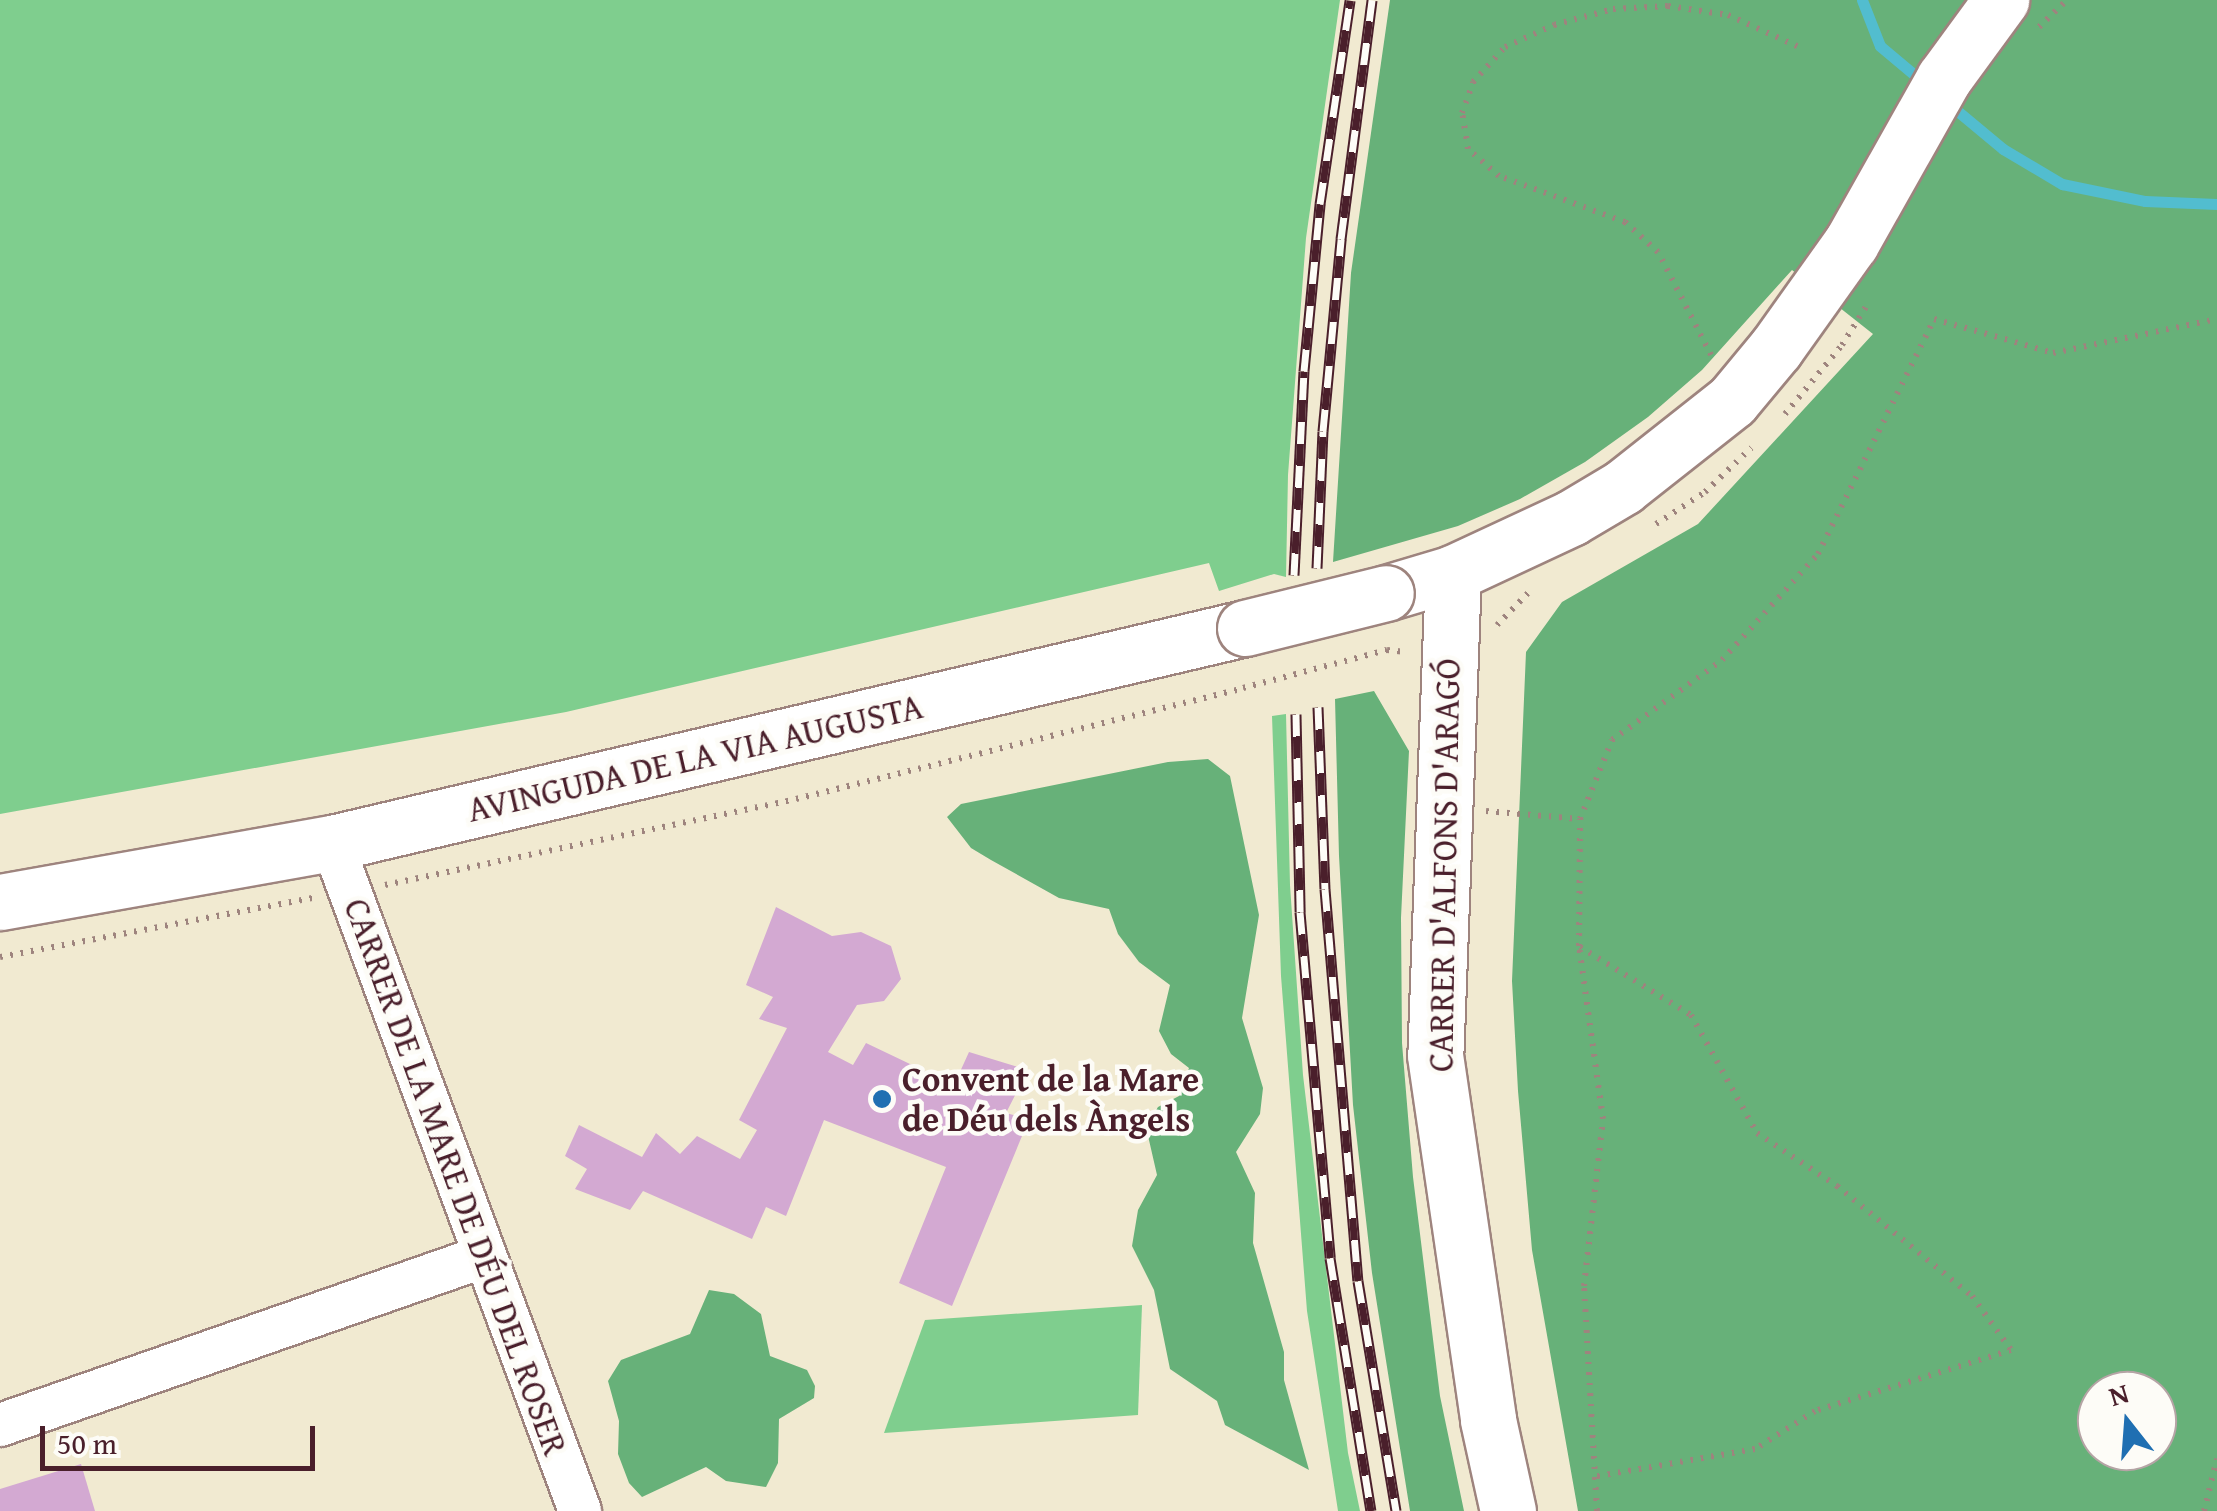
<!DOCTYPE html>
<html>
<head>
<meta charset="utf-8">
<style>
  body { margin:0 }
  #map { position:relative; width:2217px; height:1511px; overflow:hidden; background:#f1ead1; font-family:"Gentium Book Plus",serif }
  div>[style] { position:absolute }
  .green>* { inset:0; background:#7fce8e }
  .forest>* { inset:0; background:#67b179 }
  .stream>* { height:11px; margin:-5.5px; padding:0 5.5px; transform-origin:5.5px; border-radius:5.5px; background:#52bdcf }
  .building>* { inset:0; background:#d3a9d2 }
  .path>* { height:6px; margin-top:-3px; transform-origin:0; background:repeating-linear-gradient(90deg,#9e847e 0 2.5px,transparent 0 10.5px) }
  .roads { filter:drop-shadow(2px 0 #9e847e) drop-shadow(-2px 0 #9e847e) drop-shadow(0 2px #9e847e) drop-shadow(0 -2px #9e847e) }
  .minor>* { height:42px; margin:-21px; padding:0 21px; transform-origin:21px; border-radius:21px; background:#fff }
  .tertiary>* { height:55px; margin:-27.5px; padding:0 27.5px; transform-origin:27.5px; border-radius:27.5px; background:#fff }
  .rail>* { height:11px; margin-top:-5.5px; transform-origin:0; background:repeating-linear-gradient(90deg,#fdfcf7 0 22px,#4a1f2b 0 44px); box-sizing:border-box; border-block:2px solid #4a1f2b }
  .path-bridge>* { height:6px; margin-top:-3px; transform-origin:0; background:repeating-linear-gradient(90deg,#9e847e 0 2.5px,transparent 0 10.5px) }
  .bridges { filter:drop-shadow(2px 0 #9e847e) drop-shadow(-2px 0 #9e847e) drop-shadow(0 2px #9e847e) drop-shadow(0 -2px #9e847e) }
  .tertiary-bridge>* { height:55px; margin:-27.5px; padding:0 27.5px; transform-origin:27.5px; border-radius:27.5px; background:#fff }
  .dots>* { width:28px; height:28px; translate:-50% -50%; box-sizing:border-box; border:5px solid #fdfcf7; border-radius:50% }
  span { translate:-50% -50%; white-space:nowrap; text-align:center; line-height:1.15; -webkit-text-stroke:9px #fdfcf7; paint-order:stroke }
  .street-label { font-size:35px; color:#4a1f2b }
  .poi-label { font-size:35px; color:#4a1f2b; font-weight:700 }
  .left { translate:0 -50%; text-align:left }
  .north { position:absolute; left:2077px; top:1371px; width:100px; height:100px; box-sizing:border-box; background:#fdfcf7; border:2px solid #b5a4a5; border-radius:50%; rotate:343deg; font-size:28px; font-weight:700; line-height:40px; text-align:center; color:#4a1f2b }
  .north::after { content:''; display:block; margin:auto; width:35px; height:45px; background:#1f6fb2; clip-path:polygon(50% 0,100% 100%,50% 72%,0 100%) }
  .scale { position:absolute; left:40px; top:1426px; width:275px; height:45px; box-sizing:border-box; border:5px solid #4a1f2b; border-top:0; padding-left:12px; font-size:30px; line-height:35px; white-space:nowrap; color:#4a1f2b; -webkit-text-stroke:8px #fdfcf7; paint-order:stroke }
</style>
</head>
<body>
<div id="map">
  <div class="green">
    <i style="clip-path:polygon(0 0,1340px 0,1306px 238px,1288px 475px,1286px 577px,1274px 574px,1219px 591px,1209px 563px,566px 712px,0 814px)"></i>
    <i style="clip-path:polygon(1286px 714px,1290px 885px,1303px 1075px,1348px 1453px,1360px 1511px,1338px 1511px,1307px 1311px,1281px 976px,1272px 716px)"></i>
    <i style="clip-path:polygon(1142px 1305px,1138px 1415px,884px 1433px,925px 1320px)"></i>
  </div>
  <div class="forest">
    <i style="clip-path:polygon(evenodd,1390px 0,2217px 0,2217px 1511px,1578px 1511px,1532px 1250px,1518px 1091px,1512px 981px,1526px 652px,1562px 602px,1698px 524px,1873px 334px,1792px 270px,1702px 370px,1648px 417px,1585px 462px,1520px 499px,1458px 526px,1333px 562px,1351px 273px,1390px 0,2097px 1391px,2157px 1391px,2157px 1451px,2097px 1451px,2097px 1391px)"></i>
    <i style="clip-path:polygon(1374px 691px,1409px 751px,1401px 918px,1402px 1043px,1413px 1177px,1440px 1396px,1464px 1511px,1410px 1511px,1372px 1273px,1353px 1105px,1339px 856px,1335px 699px)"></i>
    <i style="clip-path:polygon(1208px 759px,1230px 776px,1259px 915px,1242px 1018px,1263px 1088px,1260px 1114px,1236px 1152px,1255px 1193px,1253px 1243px,1284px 1352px,1284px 1380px,1309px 1470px,1225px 1425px,1217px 1401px,1170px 1369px,1154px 1290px,1132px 1246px,1138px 1210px,1157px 1175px,1146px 1127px,1158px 1107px,1179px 1096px,1189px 1068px,1171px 1054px,1159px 1031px,1170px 985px,1139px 962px,1118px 934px,1109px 909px,1059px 898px,991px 860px,971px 848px,947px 817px,961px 804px,1168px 762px)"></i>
    <i style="clip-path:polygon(709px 1290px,734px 1294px,761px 1314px,770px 1356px,807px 1370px,815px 1386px,814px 1398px,779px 1419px,778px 1463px,766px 1487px,726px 1481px,706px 1467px,642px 1497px,629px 1483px,618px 1454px,619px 1421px,608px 1381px,621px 1360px,690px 1334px)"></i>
  </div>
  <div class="stream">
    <i style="left:1862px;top:0;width:49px;rotate:68.6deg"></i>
    <i style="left:1880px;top:46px;width:56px;rotate:39.9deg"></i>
    <i style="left:1949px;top:104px;width:70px;rotate:39.8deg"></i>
    <i style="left:2003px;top:149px;width:69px;rotate:30.7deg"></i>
    <i style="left:2062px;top:184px;width:85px;rotate:11.6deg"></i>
    <i style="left:2145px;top:201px;width:72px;rotate:2.4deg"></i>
  </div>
  <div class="building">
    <i style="clip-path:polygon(776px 907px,832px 936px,861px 932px,891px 946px,901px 979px,884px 1001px,857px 1005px,828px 1052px,853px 1065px,866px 1043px,954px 1085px,969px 1052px,1028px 1070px,1006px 1113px,1029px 1119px,952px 1306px,899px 1283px,946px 1167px,824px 1120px,786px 1216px,766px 1207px,752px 1239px,643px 1191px,630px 1210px,575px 1189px,587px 1169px,565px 1156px,579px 1125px,642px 1157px,656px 1133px,680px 1154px,697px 1136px,740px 1159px,757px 1130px,739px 1120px,787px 1028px,759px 1019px,773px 997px,746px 985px)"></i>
    <i style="clip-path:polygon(81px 1464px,95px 1511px,0 1511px,0 1489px)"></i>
  </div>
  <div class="path">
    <i style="left:2039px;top:27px;width:39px;rotate:-44deg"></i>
    <i style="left:1711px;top:355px;width:116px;rotate:-117.2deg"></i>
    <i style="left:1658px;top:252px;width:45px;rotate:-137.7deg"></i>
    <i style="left:1625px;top:222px;width:134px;rotate:-159.9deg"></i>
    <i style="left:1499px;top:176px;width:41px;rotate:-138.9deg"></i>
    <i style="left:1468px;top:149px;width:36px;rotate:-99deg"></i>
    <i style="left:1462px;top:113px;width:33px;rotate:-70deg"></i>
    <i style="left:1473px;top:82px;width:47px;rotate:-47.6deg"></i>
    <i style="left:1505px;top:47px;width:54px;rotate:-24.2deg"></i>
    <i style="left:1554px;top:25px;width:61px;rotate:-15.2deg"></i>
    <i style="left:1613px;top:9px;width:55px;rotate:-3.1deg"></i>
    <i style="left:1668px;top:6px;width:61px;rotate:8.5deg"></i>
    <i style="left:1728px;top:15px;width:76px;rotate:24.2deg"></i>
    <i style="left:1785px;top:414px;width:89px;rotate:-50.4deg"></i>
    <i style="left:1842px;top:345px;width:47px;rotate:-58deg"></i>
    <i style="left:1656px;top:524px;width:59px;rotate:-33.1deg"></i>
    <i style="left:1705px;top:492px;width:64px;rotate:-43.7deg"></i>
    <i style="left:1497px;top:625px;width:47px;rotate:-45.9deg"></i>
    <i style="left:1387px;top:650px;width:19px;rotate:6deg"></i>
    <i style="left:1486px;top:811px;width:94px;rotate:4.9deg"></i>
    <i style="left:385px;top:885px;width:420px;rotate:-11.8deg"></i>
    <i style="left:796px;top:799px;width:461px;rotate:-13.9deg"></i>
    <i style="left:1580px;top:947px;width:130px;rotate:31.5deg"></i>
    <i style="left:1691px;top:1015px;width:135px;rotate:60.8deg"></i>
    <i style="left:1757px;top:1133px;width:96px;rotate:33.5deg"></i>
    <i style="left:1837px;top:1186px;width:174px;rotate:39.2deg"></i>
    <i style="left:1972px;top:1296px;width:67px;rotate:54.2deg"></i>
    <i style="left:2011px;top:1350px;width:205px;rotate:162.7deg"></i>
    <i style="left:1815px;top:1411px;width:71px;rotate:147.7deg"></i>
    <i style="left:1755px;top:1449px;width:164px;rotate:170.2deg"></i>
    <i style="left:0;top:957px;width:319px;rotate:-10.7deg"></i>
    <i style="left:1597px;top:1511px;width:225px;rotate:-93.3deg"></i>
    <i style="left:1584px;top:1286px;width:168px;rotate:-83.5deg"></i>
    <i style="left:1603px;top:1119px;width:175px;rotate:-97.9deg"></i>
    <i style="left:1579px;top:946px;width:127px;rotate:-89.5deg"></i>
    <i style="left:1580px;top:819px;width:85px;rotate:-67.9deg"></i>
    <i style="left:1612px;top:740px;width:136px;rotate:-36deg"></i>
    <i style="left:1722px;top:660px;width:143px;rotate:-47.8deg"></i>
    <i style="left:1818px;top:554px;width:262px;rotate:-63.7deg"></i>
    <i style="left:1934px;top:319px;width:124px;rotate:15.9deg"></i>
    <i style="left:2053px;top:353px;width:167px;rotate:-11.7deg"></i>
    <i style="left:2204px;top:1511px;width:54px;rotate:-76deg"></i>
  </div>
  <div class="roads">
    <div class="minor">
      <i style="left:332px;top:843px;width:713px;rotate:69.63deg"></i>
      <i style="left:0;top:1425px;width:514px;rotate:-19.21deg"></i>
    </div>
    <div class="tertiary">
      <i style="left:1453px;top:573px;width:482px;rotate:92.1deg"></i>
      <i style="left:1435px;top:1055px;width:369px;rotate:81.7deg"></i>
      <i style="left:1488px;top:1420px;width:93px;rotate:77.6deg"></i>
      <i style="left:1386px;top:593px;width:70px;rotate:-16.6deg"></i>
      <i style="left:1453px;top:573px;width:130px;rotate:-25deg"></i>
      <i style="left:1571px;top:518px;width:61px;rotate:-30.8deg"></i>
      <i style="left:1623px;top:487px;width:139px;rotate:-38.3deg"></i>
      <i style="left:1732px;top:401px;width:69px;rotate:-50.3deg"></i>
      <i style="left:1776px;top:348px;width:129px;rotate:-54.5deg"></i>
      <i style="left:1851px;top:243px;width:189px;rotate:-60.6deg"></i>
      <i style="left:1944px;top:78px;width:97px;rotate:-53.8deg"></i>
      <i style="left:0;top:902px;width:337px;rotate:-10.1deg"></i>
      <i style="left:332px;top:843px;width:938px;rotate:-13.25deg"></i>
    </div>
  </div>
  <div class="rail">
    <i style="left:1317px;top:568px;width:137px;rotate:-87.5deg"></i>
    <i style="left:1323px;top:431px;width:193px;rotate:-84.6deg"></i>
    <i style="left:1341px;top:239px;width:241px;rotate:-82.6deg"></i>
    <i style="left:1294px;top:575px;width:204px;rotate:-87.2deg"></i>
    <i style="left:1304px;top:371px;width:168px;rotate:-84.5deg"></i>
    <i style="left:1320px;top:204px;width:206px;rotate:-81.6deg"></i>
    <i style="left:1318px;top:707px;width:182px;rotate:87.8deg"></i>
    <i style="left:1325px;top:889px;width:393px;rotate:85.2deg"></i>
    <i style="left:1358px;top:1281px;width:233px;rotate:80.6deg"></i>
    <i style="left:1296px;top:714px;width:198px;rotate:88.8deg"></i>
    <i style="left:1300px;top:912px;width:347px;rotate:85deg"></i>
    <i style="left:1330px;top:1258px;width:256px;rotate:80.8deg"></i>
  </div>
  <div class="path-bridge">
    <i style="left:1243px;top:688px;width:149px;rotate:-14.8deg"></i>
  </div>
  <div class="bridges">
    <div class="tertiary-bridge">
      <i style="left:1245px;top:628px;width:145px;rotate:-13.9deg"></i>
    </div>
  </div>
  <div class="dots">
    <i style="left:882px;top:1099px;background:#1f6fb2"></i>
  </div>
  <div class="street-label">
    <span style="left:695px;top:758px;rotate:-13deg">AVINGUDA DE LA VIA AUGUSTA</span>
    <span style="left:1444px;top:865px;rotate:-89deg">CARRER D'ALFONS D'ARAGÓ</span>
    <span style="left:456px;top:1177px;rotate:70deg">CARRER DE LA MARE DE DÉU DEL ROSER</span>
  </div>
  <div class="poi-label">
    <span class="left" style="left:902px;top:1099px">Convent de la Mare<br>de Déu dels Àngels</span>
  </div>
  <div class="north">N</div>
  <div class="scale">50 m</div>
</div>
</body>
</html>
